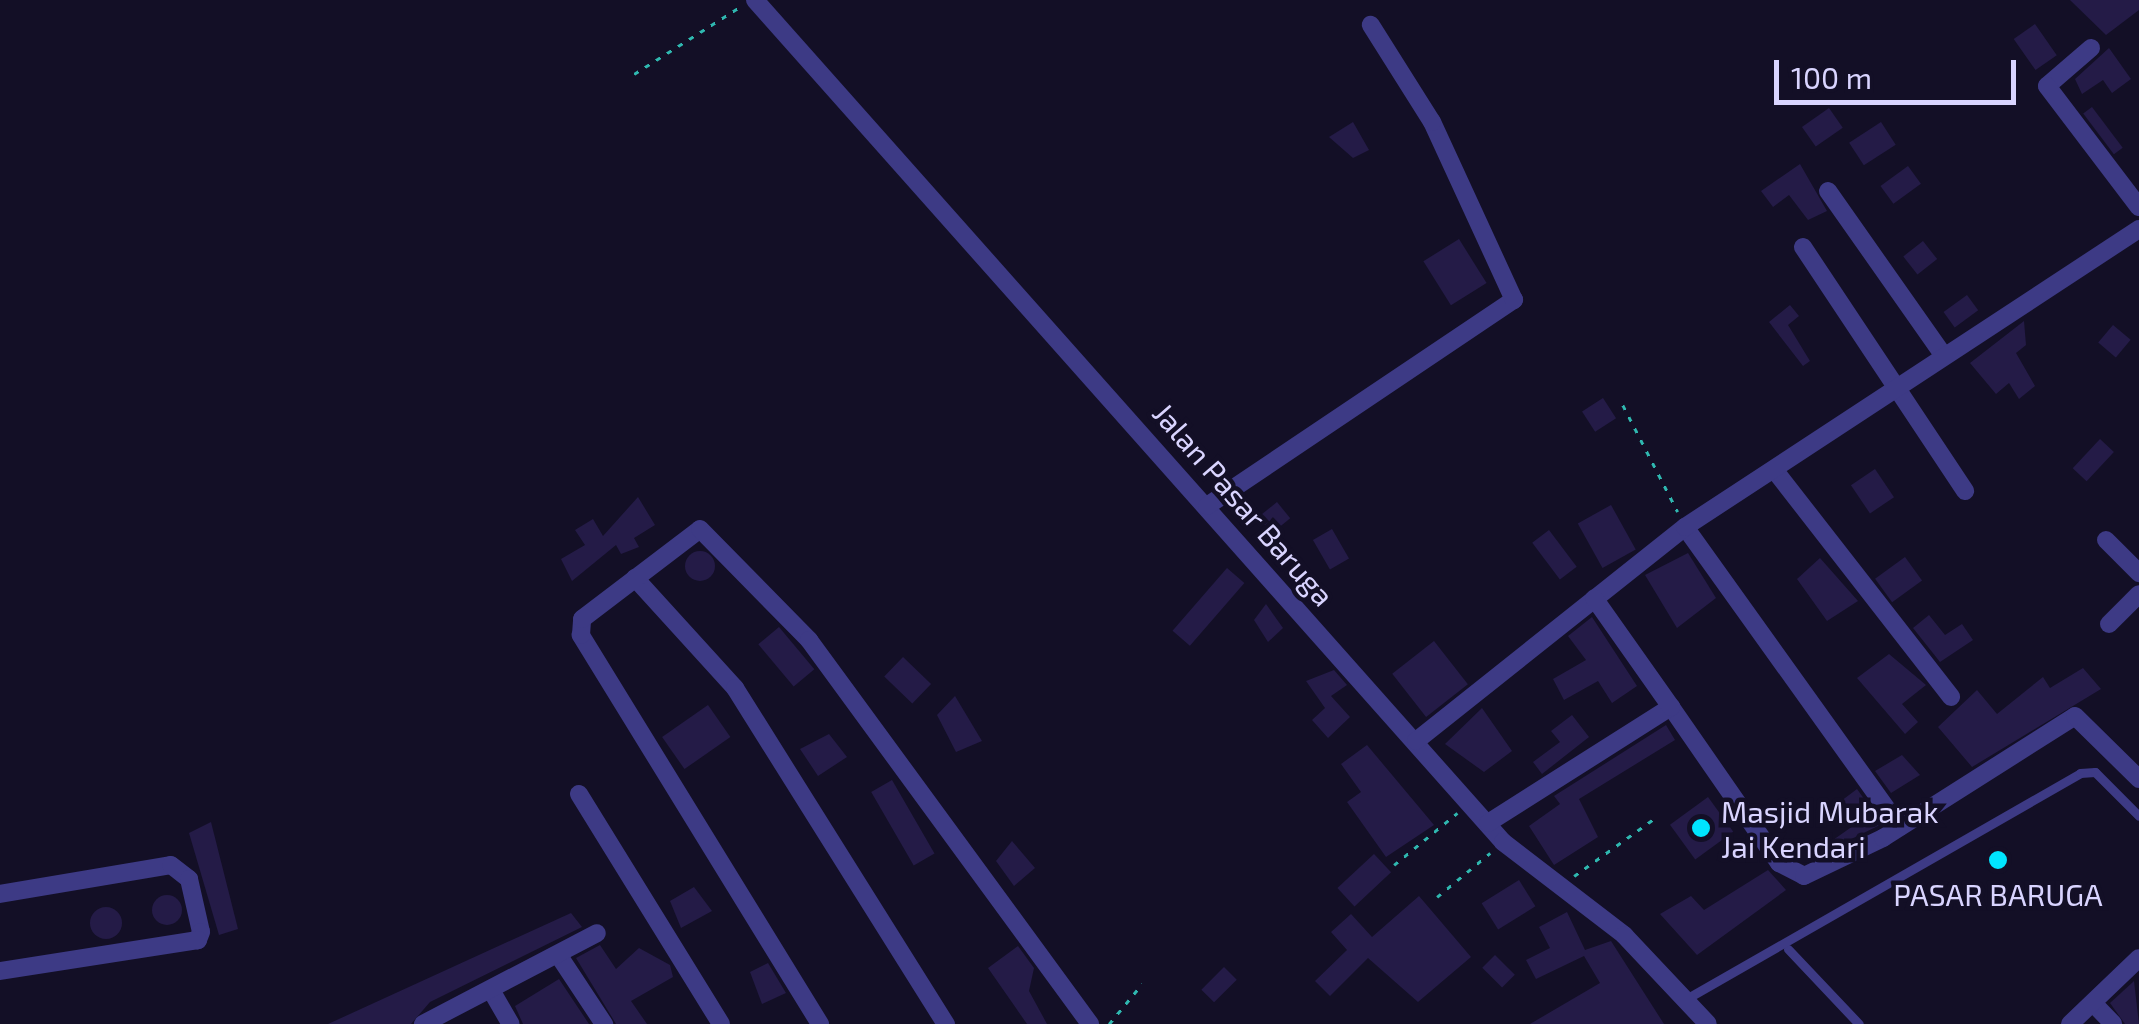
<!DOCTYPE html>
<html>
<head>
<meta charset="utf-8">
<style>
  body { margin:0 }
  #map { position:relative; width:2139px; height:1024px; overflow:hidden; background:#130f26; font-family:"Exo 2",sans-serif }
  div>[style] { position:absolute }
  .building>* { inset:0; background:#241b47; transform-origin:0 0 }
  .round { border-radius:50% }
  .path>* { height:2.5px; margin-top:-1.25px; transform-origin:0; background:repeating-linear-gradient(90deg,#2fb8b0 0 5px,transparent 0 13px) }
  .service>* { height:9px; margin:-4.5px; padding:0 4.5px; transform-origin:4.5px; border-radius:4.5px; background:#3d3a85 }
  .minor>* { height:18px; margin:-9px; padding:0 9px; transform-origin:9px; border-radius:9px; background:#3d3a85 }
  .dots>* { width:28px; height:28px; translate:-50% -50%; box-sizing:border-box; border:5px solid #130f26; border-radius:50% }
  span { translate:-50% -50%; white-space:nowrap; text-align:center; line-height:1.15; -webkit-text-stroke:9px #130f26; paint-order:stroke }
  .street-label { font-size:30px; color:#d9d4ff }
  .poi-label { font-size:30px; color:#d9d4ff }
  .left { translate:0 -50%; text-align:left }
  .scale { position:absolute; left:1774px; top:60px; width:242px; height:45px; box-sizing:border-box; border:5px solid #d9d4ff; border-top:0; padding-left:12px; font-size:30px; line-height:35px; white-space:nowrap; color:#d9d4ff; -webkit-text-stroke:8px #130f26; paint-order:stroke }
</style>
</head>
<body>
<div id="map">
  <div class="building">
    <i style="clip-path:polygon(2070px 0,2139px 0,2139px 10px,2106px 35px)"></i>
    <i style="left:2035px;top:24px;width:38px;height:26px;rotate:55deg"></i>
    <i style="clip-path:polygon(2109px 48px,2131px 79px,2112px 93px,2103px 80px,2082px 94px,2075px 79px)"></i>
    <i style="left:2092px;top:107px;width:51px;height:11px;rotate:53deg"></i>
    <i style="left:1829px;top:108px;width:24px;height:33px;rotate:55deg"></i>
    <i style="clip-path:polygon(1353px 122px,1369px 150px,1353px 158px,1329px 137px)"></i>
    <i style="left:1881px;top:122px;width:27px;height:38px;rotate:57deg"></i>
    <i style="clip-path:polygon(1800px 164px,1827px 211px,1808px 220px,1789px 195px,1773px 207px,1761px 191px)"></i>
    <i style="left:1908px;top:166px;width:22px;height:34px;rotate:54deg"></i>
    <i style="left:1459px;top:239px;width:52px;height:42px;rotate:58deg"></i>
    <i style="left:1923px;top:241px;width:23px;height:25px;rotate:52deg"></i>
    <i style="left:1967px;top:295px;width:19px;height:29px;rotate:54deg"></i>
    <i style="clip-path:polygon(1790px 305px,1799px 316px,1788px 325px,1810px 361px,1803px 366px,1769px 322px)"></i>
    <i style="clip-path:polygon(2024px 321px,2026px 345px,2016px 353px,2035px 386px,2019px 399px,2009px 383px,1996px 394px,1970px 363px)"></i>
    <i style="left:2113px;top:325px;width:23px;height:23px;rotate:40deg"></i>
    <i style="left:1603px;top:398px;width:24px;height:25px;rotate:57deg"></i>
    <i style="left:2100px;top:439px;width:19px;height:40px;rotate:43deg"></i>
    <i style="left:1875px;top:469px;width:34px;height:29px;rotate:56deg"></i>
    <i style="clip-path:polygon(638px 497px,655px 525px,634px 538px,639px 547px,621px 554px,616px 545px,572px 581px,561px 559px,585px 545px,575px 530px,593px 519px,603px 536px)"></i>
    <i style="left:1277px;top:502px;width:21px;height:24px;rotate:51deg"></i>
    <i style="left:1611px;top:505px;width:51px;height:38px;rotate:61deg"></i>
    <i style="left:1332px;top:529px;width:34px;height:22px;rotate:60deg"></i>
    <i style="left:1549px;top:530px;width:46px;height:21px;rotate:53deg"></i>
    <i class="round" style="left:685px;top:551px;width:30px;height:30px"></i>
    <i style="clip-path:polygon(1688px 553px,1716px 598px,1677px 628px,1645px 575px)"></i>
    <i style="left:1905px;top:557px;width:29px;height:37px;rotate:54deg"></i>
    <i style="clip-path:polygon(1820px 558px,1858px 601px,1827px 621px,1797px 579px)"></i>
    <i style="left:1227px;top:568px;width:23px;height:83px;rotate:41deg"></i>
    <i style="clip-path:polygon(1266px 604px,1283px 628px,1268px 642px,1254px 620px)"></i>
    <i style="clip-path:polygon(1929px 615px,1945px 635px,1962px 624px,1973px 640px,1940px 662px,1913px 628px)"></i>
    <i style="clip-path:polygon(1592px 617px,1637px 686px,1612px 703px,1598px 681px,1564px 700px,1553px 679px,1586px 660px,1568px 636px)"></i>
    <i style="left:779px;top:627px;width:55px;height:27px;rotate:50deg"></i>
    <i style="left:1434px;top:641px;width:55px;height:53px;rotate:52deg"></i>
    <i style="clip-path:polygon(1889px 654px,1926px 685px,1902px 704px,1918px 722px,1905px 734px,1857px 678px)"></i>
    <i style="left:903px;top:657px;width:39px;height:27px;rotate:44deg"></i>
    <i style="clip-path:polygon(2083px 668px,2101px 689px,1972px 767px,1938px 727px,1977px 690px,1997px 714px,2043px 677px,2050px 688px)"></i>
    <i style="clip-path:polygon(1334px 670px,1347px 685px,1331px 696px,1350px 717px,1328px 738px,1312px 720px,1325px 708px,1306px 681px)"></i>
    <i style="clip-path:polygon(955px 696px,982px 741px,956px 752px,937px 715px)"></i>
    <i style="left:708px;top:705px;width:39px;height:56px;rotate:55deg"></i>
    <i style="clip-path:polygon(1482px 708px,1512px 751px,1484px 772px,1445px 744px)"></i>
    <i style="clip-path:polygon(1572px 715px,1589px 737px,1542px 774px,1533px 762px,1560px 742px,1551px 731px)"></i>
    <i style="clip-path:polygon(1666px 725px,1675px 740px,1579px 799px,1598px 837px,1554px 865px,1529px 826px,1560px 804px,1554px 796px)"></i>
    <i style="clip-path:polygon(829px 734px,847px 757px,818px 776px,800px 749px)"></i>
    <i style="clip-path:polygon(1367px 745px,1434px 825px,1386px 857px,1347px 802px,1361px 792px,1341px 764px)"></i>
    <i style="clip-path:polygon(1902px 755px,1920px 775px,1891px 793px,1875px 771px)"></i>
    <i style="left:892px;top:780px;width:85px;height:24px;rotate:60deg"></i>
    <i style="clip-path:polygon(1857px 789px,1882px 824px,1837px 846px,1833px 840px,1853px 826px,1837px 804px)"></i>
    <i style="left:1708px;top:797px;width:43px;height:47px;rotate:54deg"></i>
    <i style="clip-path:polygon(211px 822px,238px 929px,219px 935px,189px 833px)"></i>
    <i style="clip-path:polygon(1012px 841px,1035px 868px,1014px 886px,996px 861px)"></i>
    <i style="left:1374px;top:854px;width:25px;height:50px;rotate:47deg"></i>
    <i style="clip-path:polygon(1768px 870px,1786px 890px,1697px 955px,1660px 914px,1691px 896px,1704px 910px)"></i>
    <i style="left:1519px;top:880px;width:31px;height:44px;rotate:58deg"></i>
    <i style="clip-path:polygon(694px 887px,712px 911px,681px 928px,670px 901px)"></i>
    <i class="round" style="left:152px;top:895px;width:30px;height:30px"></i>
    <i style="clip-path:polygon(1419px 896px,1471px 957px,1418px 1002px,1368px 958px,1330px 996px,1315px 981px,1347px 950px,1331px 932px,1351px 914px,1372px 937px)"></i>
    <i class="round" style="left:90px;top:907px;width:32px;height:32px"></i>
    <i style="clip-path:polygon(1567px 912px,1585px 950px,1611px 941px,1664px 1024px,1530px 1024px,1600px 983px,1584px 956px,1536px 979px,1526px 960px,1550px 948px,1539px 927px)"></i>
    <i style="clip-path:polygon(571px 913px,582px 927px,430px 1002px,411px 1024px,328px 1024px)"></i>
    <i style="clip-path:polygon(600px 945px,616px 969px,639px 948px,670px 965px,673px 977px,631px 1001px,647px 1024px,616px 1024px,576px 958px)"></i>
    <i style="clip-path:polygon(1018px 946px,1034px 968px,1029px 991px,1047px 1024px,1027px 1024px,988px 968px)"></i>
    <i style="left:1495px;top:955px;width:28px;height:18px;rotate:45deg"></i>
    <i style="clip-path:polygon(768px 963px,786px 993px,762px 1004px,750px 972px)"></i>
    <i style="left:1224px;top:967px;width:18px;height:32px;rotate:45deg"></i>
    <i style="clip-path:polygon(559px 979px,589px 1024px,523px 1024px,515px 1006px)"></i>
    <i style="clip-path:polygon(2134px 981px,2139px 1024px,2125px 1024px,2110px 1003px)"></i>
  </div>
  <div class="path">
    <i style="left:634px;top:74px;width:127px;rotate:-32.4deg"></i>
    <i style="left:1623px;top:405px;width:120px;rotate:62.8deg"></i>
    <i style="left:1394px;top:865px;width:82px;rotate:-39.5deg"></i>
    <i style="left:1574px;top:876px;width:100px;rotate:-35.6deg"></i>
    <i style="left:1437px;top:897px;width:69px;rotate:-39.7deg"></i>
    <i style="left:1109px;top:1024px;width:52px;rotate:-50.5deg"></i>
  </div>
  <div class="service">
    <i style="left:1788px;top:949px;width:103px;rotate:46.6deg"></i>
    <i style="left:1686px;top:999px;width:454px;rotate:-29.8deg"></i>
    <i style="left:2080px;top:773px;width:15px;rotate:-4deg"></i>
    <i style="left:2095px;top:772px;width:62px;rotate:45deg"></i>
  </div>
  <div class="minor">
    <i style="left:755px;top:0;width:1126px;rotate:48.38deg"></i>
    <i style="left:1503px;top:842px;width:153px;rotate:37.5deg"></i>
    <i style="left:1624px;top:935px;width:122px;rotate:46.7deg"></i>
    <i style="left:2091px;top:48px;width:58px;rotate:139.2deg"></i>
    <i style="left:2047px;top:86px;width:152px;rotate:52.8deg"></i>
    <i style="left:1828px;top:191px;width:198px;rotate:54.9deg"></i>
    <i style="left:1803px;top:247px;width:293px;rotate:56.4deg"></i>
    <i style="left:1776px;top:472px;width:285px;rotate:52.1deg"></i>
    <i style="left:1207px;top:506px;width:370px;rotate:-33.9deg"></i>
    <i style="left:1514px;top:300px;width:196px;rotate:-114.7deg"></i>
    <i style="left:1432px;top:122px;width:115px;rotate:-122.2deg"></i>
    <i style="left:1685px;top:527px;width:369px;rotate:54.4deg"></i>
    <i style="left:2106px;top:540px;width:47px;rotate:45deg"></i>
    <i style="left:635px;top:578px;width:149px;rotate:47.7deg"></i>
    <i style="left:735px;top:688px;width:397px;rotate:57.9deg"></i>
    <i style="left:2109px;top:624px;width:42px;rotate:-45deg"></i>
    <i style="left:1671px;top:707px;width:190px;rotate:55.3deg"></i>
    <i style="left:1779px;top:863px;width:28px;rotate:27deg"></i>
    <i style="left:1804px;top:876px;width:88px;rotate:-25.7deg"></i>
    <i style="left:1883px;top:838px;width:227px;rotate:-32.4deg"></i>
    <i style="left:2075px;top:716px;width:90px;rotate:44.5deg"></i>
    <i style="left:1416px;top:741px;width:344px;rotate:-38.5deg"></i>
    <i style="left:1685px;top:527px;width:543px;rotate:-33.28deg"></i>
    <i style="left:579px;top:794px;width:270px;rotate:58.3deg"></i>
    <i style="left:1488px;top:823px;width:217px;rotate:-32.4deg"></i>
    <i style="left:1671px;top:707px;width:133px;rotate:-125.2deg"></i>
    <i style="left:0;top:894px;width:173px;rotate:-9.6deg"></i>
    <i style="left:171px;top:865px;width:23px;rotate:38deg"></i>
    <i style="left:189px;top:879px;width:54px;rotate:77.2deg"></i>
    <i style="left:201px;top:932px;width:9px;rotate:111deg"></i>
    <i style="left:198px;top:940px;width:200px;rotate:171.1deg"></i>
    <i style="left:559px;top:956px;width:82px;rotate:56.5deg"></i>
    <i style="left:491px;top:990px;width:39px;rotate:60deg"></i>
    <i style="left:2093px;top:1003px;width:29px;rotate:46deg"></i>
    <i style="left:423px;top:1024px;width:196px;rotate:-27.6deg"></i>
    <i style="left:820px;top:1024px;width:457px;rotate:-121.6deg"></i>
    <i style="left:581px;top:635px;width:16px;rotate:-86deg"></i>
    <i style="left:582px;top:619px;width:148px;rotate:-37.3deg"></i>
    <i style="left:700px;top:529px;width:156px;rotate:45.5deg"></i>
    <i style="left:809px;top:640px;width:476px;rotate:53.8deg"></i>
    <i style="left:2070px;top:1024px;width:95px;rotate:-43.7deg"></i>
  </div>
  <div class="dots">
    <i style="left:1701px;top:828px;background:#00e5ff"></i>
    <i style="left:1998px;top:860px;background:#00e5ff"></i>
  </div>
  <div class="street-label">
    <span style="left:1244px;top:504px;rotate:49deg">Jalan Pasar Baruga</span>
  </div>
  <div class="poi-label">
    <span class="left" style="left:1721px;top:828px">Masjid Mubarak<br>Jai Kendari</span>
    <span style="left:1998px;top:894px">PASAR BARUGA</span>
  </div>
  <div class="scale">100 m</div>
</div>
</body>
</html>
